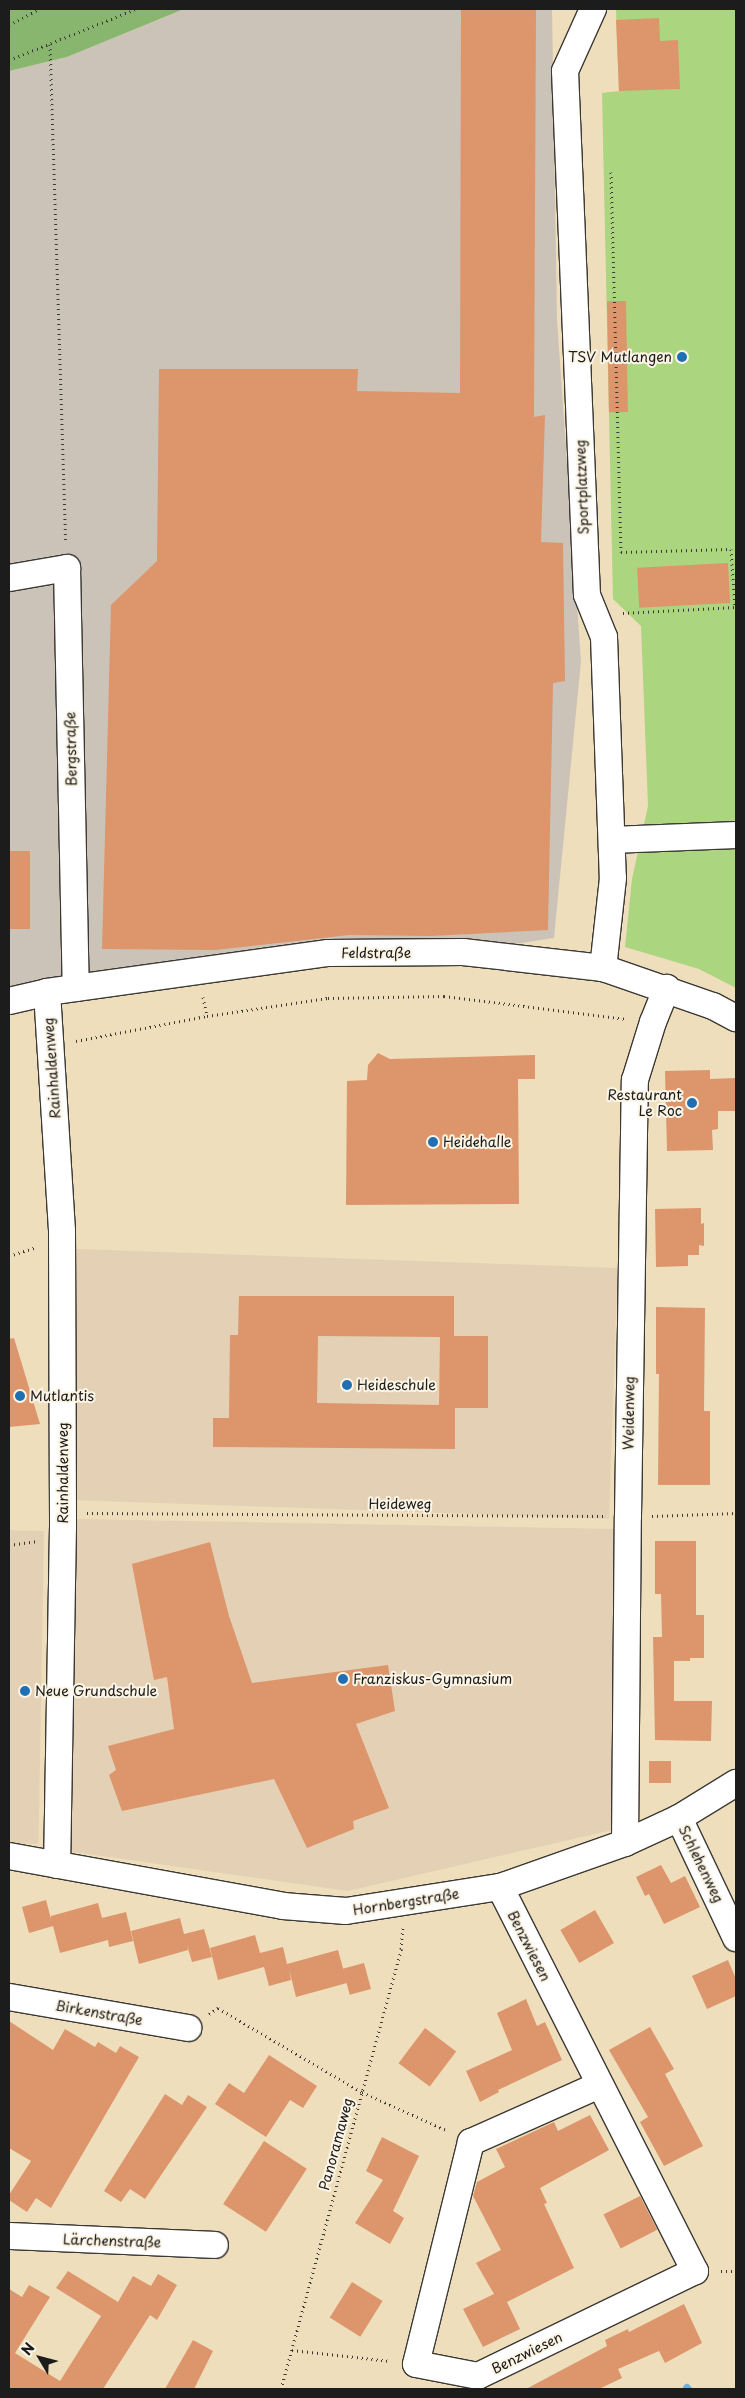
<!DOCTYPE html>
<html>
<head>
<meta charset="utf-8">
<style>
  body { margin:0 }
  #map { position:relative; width:745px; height:2398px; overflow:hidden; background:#eedebc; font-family:"Playpen Sans",sans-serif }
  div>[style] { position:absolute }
  .built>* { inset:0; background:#e4d0b4; transform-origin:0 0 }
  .industrial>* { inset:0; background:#cbc3b8 }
  .green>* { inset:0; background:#acd580 }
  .forest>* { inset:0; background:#89b66e }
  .stream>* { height:8px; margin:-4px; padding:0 4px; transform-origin:4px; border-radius:4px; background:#6eb0e3 }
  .building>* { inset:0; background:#dd956b; transform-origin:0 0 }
  .path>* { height:3px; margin-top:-1.5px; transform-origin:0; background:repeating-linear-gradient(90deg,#3c3934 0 1px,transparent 0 5px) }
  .roads { filter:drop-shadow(1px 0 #3c3934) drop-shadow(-1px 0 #3c3934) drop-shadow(0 1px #3c3934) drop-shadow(0 -1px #3c3934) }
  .minor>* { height:26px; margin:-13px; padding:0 13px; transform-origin:13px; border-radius:13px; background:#fff }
  .dots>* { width:14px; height:14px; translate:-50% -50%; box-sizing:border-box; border:2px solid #fcf5e5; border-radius:50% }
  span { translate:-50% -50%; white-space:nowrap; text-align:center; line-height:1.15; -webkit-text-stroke:4px #fcf5e5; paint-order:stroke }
  .poi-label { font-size:14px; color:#1c1c1c }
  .right { translate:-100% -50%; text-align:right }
  .left { translate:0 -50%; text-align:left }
  .street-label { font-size:14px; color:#1c1c1c }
  .frame { position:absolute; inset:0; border:10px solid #1c1c1c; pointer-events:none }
  .north { position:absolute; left:15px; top:2333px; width:50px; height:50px; -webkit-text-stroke:4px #fcf5e5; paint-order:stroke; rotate:307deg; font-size:14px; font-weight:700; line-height:20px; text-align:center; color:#1c1c1c }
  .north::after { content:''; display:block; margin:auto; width:18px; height:22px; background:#1c1c1c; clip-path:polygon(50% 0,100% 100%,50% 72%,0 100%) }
</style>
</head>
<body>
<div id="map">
  <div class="built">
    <i style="left:76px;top:1249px;width:542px;height:251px;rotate:2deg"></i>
    <i style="clip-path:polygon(74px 1519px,617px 1529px,612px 1830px,348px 1891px,67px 1851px)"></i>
    <i style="left:44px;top:1531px;width:313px;height:37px;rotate:91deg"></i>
  </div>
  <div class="industrial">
    <i style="clip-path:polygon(184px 9px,552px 9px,557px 320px,581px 661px,554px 938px,463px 952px,328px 953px,9px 1001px,9px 71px,67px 57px)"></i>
  </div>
  <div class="green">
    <i style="clip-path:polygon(616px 9px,736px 9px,736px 988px,699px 969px,625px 947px,632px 879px,648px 806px,641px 626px,613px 599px,602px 93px,619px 91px)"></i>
  </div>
  <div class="forest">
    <i style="clip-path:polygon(9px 9px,184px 9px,67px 57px,9px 71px)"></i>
  </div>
  <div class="stream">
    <i style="left:687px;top:2388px;width:1px;rotate:45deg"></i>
  </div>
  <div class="building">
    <i style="clip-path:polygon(461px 9px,536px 9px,534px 417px,545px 415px,541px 542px,563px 543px,565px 681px,553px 683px,548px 930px,431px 936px,349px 935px,216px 950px,102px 949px,111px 605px,157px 561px,159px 369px,358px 369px,357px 391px,460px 393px)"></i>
    <i style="clip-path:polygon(659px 18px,660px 41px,678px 40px,680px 89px,619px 91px,616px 20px)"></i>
    <i style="left:626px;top:301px;width:111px;height:19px;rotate:89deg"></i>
    <i style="left:728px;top:563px;width:40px;height:91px;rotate:87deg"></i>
    <i style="left:9px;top:851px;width:21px;height:78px"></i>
    <i style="clip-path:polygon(378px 1053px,390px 1059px,535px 1055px,535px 1079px,518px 1079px,519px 1204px,346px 1205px,347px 1081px,367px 1080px,368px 1065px)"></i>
    <i style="clip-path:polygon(710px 1070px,710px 1079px,736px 1078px,736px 1111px,718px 1111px,718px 1129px,712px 1130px,713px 1150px,667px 1151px,665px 1071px)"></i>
    <i style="clip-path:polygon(701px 1208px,701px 1224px,704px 1223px,704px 1246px,699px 1245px,699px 1255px,688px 1255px,688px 1266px,656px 1267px,655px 1209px)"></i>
    <i style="clip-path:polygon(evenodd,239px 1296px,454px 1296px,454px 1336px,488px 1336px,488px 1408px,455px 1408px,455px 1449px,213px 1447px,213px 1418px,229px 1418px,230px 1335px,238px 1335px,239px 1296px,318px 1336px,440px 1337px,439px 1405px,317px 1403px,318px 1336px)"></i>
    <i style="clip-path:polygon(656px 1307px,705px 1308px,704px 1411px,710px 1411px,710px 1485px,658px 1485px,659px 1374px,656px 1374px)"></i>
    <i style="clip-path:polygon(14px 1338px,40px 1424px,9px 1427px,9px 1339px)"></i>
    <i style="clip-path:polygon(655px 1541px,696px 1541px,696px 1615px,704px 1615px,704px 1658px,690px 1658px,690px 1661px,674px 1661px,674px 1701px,712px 1701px,711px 1741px,655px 1740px,653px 1637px,662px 1637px,661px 1594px,655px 1594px)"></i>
    <i style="clip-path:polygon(210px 1542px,229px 1616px,252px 1683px,388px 1665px,395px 1711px,356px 1724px,389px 1808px,353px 1821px,354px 1829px,307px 1848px,274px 1779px,122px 1811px,109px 1775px,116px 1770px,108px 1746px,174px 1729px,167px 1677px,154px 1680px,132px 1564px)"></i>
    <i style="left:649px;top:1761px;width:22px;height:22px"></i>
    <i style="clip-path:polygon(661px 1865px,671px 1883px,685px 1876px,700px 1907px,664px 1924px,649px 1894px,645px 1896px,636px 1877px)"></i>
    <i style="clip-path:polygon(46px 1900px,51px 1919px,51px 1916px,98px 1903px,102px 1918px,126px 1912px,133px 1941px,109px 1947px,108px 1940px,60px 1953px,53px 1926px,29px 1933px,22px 1907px)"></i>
    <i style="left:595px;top:1910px;width:38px;height:40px;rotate:60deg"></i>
    <i style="clip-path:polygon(180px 1918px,184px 1934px,204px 1929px,212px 1957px,192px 1962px,187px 1945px,188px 1950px,139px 1964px,131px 1931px)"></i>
    <i style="clip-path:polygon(255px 1935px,260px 1953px,283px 1947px,287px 1964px,338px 1950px,347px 1983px,296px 1997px,289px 1969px,291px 1980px,269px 1986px,264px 1967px,218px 1980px,210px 1948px)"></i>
    <i style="clip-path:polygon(728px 1960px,736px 1979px,736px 1996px,707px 2009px,692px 1976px)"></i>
    <i style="left:364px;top:1963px;width:27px;height:22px;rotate:75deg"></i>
    <i style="clip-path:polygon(526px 1999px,537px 2026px,545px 2022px,562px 2060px,498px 2090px,499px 2092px,480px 2102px,466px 2071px,512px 2050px,497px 2013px)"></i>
    <i style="clip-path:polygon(9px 2021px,53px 2050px,65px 2029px,95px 2047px,98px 2042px,116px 2053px,120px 2046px,139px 2057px,51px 2208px,36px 2198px,27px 2212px,9px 2200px,9px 2195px,31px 2161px,9px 2148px)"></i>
    <i style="clip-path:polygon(650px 2027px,674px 2069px,665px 2074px,703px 2146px,664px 2166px,640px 2122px,648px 2117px,609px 2050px)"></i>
    <i style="left:425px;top:2028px;width:39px;height:44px;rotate:37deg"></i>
    <i style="clip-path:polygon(269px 2055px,317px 2086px,303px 2108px,290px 2100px,266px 2137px,215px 2104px,229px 2083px,244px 2093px)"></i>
    <i style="clip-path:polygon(165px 2094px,182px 2105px,188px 2095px,207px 2107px,145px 2199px,130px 2189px,121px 2202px,104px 2191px)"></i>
    <i style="clip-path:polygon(590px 2115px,609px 2150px,540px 2188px,547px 2203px,544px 2204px,574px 2268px,507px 2302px,520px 2329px,483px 2347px,463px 2309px,494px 2294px,476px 2263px,501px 2250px,473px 2196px,477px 2182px,505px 2167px,496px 2149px,554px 2122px,558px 2131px)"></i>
    <i style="clip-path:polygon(382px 2137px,419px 2156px,393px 2211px,404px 2218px,390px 2244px,355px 2223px,383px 2180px,366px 2171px)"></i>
    <i style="left:264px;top:2141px;width:51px;height:75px;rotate:33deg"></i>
    <i style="left:640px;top:2196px;width:38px;height:41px;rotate:63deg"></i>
    <i style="clip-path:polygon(68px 2271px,118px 2302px,133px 2276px,151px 2286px,158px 2274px,177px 2285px,157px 2320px,150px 2315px,103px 2389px,9px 2389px,9px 2289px,22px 2297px,29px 2285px,50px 2297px,15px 2353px,60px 2381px,101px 2316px,56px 2288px)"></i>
    <i style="left:352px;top:2282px;width:36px;height:42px;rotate:32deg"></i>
    <i style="clip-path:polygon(684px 2304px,702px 2343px,665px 2363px,659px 2351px,618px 2369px,622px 2378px,599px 2389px,526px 2389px,607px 2346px,605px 2340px,628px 2329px,629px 2332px)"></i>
    <i style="clip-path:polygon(193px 2340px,213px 2351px,194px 2389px,165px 2389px)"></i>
  </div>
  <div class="path">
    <i style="left:9px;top:25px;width:34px;rotate:-28deg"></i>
    <i style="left:50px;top:44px;width:498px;rotate:88.2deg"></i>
    <i style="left:9px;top:60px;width:137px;rotate:-21.9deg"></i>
    <i style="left:611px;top:172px;width:380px;rotate:88.5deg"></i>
    <i style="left:621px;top:552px;width:110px;rotate:-1.6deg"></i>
    <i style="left:731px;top:549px;width:59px;rotate:86.1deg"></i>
    <i style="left:623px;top:613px;width:113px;rotate:-3deg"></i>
    <i style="left:203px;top:997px;width:19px;rotate:78deg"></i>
    <i style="left:76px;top:1041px;width:133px;rotate:-10.8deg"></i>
    <i style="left:207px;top:1016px;width:122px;rotate:-8.5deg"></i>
    <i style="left:328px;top:998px;width:116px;rotate:-1deg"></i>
    <i style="left:444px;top:996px;width:184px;rotate:7.2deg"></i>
    <i style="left:9px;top:1256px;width:29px;rotate:-18deg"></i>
    <i style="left:87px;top:1513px;width:516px;rotate:0.33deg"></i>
    <i style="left:652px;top:1516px;width:84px;rotate:-2deg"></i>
    <i style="left:9px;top:1545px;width:29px;rotate:-8deg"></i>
    <i style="left:209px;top:2014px;width:11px;rotate:-34deg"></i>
    <i style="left:218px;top:2008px;width:167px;rotate:30.3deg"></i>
    <i style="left:362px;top:2092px;width:94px;rotate:24.4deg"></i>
    <i style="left:721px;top:2271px;width:15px"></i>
    <i style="left:292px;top:2350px;width:99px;rotate:6.4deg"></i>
    <i style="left:281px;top:2389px;width:456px;rotate:-74.7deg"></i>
    <i style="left:401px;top:1949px;width:21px;rotate:-85deg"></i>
  </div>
  <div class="roads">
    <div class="minor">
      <i style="left:593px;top:9px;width:68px;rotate:114.3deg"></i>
      <i style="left:565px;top:71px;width:524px;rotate:87.6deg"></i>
      <i style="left:587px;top:595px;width:45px;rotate:68deg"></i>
      <i style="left:604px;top:637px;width:241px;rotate:87.9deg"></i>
      <i style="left:613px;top:878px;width:91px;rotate:96.3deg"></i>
      <i style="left:9px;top:578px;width:59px;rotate:-9.8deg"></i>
      <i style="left:67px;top:568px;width:420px;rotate:88.8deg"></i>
      <i style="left:612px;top:840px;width:124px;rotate:-2.3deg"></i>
      <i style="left:47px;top:992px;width:239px;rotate:86.4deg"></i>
      <i style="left:62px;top:1231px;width:295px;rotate:89.8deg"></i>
      <i style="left:63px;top:1526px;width:339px;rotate:91deg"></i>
      <i style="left:9px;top:1001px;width:39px;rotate:-13deg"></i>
      <i style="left:47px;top:992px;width:284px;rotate:-7.9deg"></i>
      <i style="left:328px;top:953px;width:135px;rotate:-0.4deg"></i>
      <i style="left:463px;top:952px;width:141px;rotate:6.5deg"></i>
      <i style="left:603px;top:968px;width:116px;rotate:19.1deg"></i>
      <i style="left:713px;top:1006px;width:26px;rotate:28deg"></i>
      <i style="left:679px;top:1818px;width:133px;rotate:64.6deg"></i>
      <i style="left:625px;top:1843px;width:327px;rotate:-89.5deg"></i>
      <i style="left:628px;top:1516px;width:436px;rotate:-89.1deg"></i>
      <i style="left:635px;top:1080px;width:61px;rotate:-72.8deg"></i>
      <i style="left:653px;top:1022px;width:37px;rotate:-68deg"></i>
      <i style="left:9px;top:1856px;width:279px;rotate:10.3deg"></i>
      <i style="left:283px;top:1906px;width:63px;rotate:4.5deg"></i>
      <i style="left:346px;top:1911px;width:156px;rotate:-8.9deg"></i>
      <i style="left:500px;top:1887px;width:133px;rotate:-19.4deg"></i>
      <i style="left:625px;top:1843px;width:60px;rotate:-24.8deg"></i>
      <i style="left:679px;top:1818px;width:67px;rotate:-31.6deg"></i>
      <i style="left:500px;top:1887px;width:431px;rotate:63.1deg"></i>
      <i style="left:695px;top:2271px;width:241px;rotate:154.2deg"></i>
      <i style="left:478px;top:2376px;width:63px;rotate:-169deg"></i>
      <i style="left:416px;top:2364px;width:229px;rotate:-76.1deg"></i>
      <i style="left:471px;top:2142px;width:140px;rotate:-24deg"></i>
      <i style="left:9px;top:1997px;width:182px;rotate:9.8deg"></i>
      <i style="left:9px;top:2236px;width:206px;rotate:2.5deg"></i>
    </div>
  </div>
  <div class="dots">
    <i style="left:682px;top:357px;background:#1f6fb2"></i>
    <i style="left:692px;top:1103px;background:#1f6fb2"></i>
    <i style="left:433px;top:1142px;background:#1f6fb2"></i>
    <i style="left:347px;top:1385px;background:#1f6fb2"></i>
    <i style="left:20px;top:1396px;background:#1f6fb2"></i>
    <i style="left:343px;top:1679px;background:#1f6fb2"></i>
    <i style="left:25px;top:1691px;background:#1f6fb2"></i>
  </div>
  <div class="poi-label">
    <span class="right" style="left:672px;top:357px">TSV Mutlangen</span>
    <span class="right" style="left:682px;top:1103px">Restaurant<br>Le Roc</span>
    <span class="left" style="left:443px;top:1142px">Heidehalle</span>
    <span class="left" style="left:357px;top:1385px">Heideschule</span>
    <span class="left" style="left:30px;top:1396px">Mutlantis</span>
    <span class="left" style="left:353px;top:1679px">Franziskus-Gymnasium</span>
    <span class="left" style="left:35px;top:1691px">Neue Grundschule</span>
  </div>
  <div class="street-label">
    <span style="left:582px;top:487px;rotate:-92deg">Sportplatzweg</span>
    <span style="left:71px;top:749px;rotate:-91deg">Bergstraße</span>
    <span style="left:376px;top:953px">Feldstraße</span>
    <span style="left:52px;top:1068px;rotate:-94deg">Rainhaldenweg</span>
    <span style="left:629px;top:1413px;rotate:-89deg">Weidenweg</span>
    <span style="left:63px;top:1473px;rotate:-90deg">Rainhaldenweg</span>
    <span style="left:400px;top:1504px">Heideweg</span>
    <span style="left:701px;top:1864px;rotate:64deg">Schlehenweg</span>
    <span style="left:406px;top:1902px;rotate:-9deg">Hornbergstraße</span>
    <span style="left:529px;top:1946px;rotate:63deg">Benzwiesen</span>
    <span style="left:99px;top:2013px;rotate:10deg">Birkenstraße</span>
    <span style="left:336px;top:2144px;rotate:-75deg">Panoramaweg</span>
    <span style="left:112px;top:2241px;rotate:2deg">Lärchenstraße</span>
    <span style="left:527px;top:2353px;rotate:-26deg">Benzwiesen</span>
  </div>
  <div class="frame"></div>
  <div class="north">N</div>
</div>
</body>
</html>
